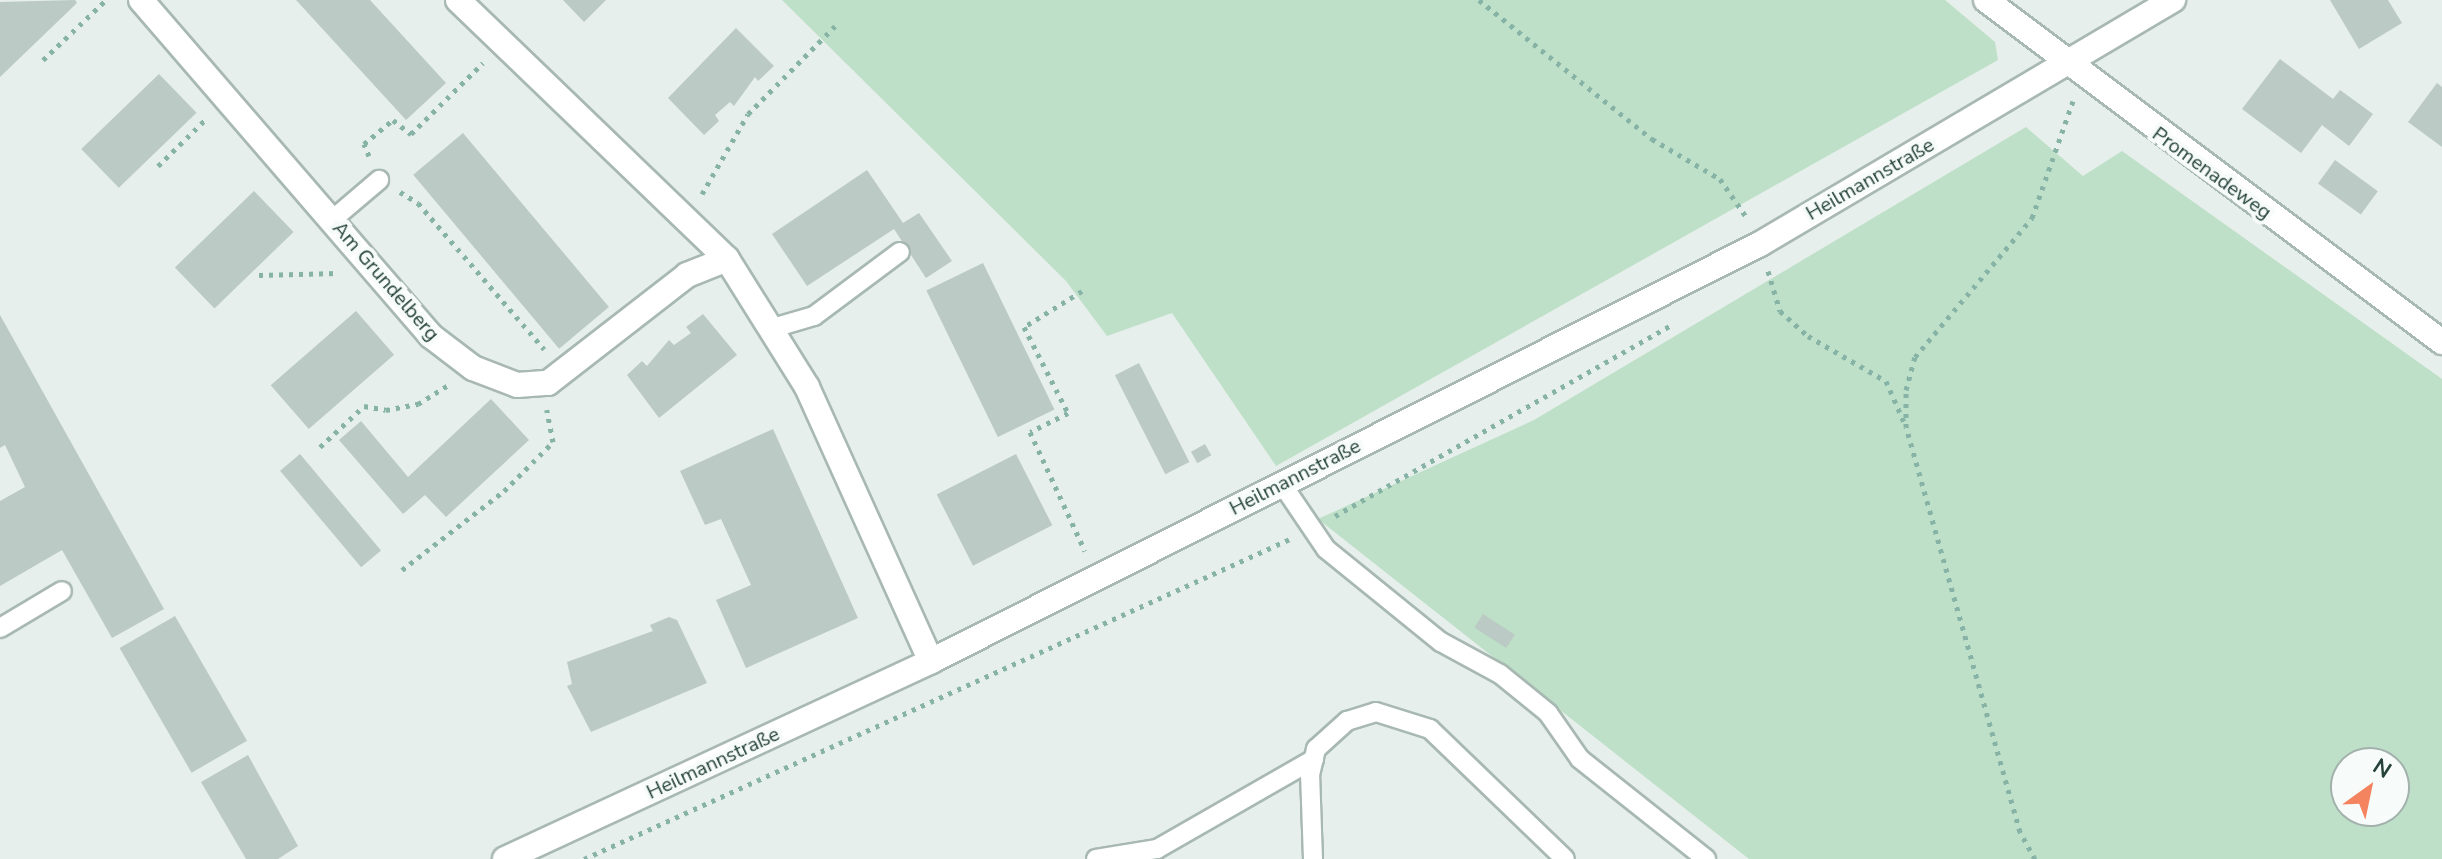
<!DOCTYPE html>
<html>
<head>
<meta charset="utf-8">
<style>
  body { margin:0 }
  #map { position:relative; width:2442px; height:859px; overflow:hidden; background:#e6efeb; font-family:"Nunito Sans",sans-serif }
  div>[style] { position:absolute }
  .green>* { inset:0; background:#bfe0c8 }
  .building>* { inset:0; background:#bbcac4; transform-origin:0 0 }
  .path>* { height:5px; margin-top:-2.5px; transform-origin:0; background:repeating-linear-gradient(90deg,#86b3a5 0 4px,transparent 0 10px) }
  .roads { filter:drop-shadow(2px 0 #a8b8b2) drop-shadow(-2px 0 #a8b8b2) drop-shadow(0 2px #a8b8b2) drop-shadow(0 -2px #a8b8b2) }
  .lane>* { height:18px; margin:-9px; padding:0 9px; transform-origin:9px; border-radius:9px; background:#fff }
  .street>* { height:24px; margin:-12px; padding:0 12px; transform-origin:12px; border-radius:12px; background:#fff }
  span { translate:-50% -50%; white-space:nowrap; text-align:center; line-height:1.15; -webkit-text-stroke:8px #f7fbf9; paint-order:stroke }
  .street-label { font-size:20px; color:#24423a }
  .north { position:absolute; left:2330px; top:747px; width:80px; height:80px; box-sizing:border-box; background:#f7fbf9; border:2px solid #a3b1ad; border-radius:50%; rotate:33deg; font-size:22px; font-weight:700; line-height:32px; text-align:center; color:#24423a }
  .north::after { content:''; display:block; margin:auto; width:28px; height:36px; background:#f4845f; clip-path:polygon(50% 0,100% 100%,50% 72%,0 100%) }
</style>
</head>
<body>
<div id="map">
  <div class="green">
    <i style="clip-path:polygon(782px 0,1945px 0,1995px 42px,1998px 60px,1276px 466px,1172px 313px,1107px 336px,1066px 281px)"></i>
    <i style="clip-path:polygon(evenodd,2026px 127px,2083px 176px,2122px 151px,2442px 379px,2442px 859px,1749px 859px,1318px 519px,1534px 420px,2026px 127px,2346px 763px,2394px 763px,2394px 811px,2346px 811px,2346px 763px)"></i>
  </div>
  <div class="building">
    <i style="clip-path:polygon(75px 0,77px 3px,0 77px,0 2px)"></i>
    <i style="clip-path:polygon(296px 0,370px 0,446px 83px,406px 120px)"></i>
    <i style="clip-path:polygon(563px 0,606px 0,584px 22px)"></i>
    <i style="clip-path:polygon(2330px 0,2388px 0,2402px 23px,2359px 49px)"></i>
    <i style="clip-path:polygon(736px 28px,774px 66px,758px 81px,755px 77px,734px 106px,730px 102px,715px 115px,719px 121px,704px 135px,668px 98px)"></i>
    <i style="clip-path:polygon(2280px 59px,2333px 99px,2340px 90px,2373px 114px,2349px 146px,2322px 125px,2301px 153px,2242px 109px)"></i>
    <i style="left:159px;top:74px;width:54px;height:108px;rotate:46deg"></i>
    <i style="clip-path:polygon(2437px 83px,2442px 87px,2442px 147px,2408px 122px)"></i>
    <i style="left:463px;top:133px;width:227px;height:65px;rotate:50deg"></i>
    <i style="left:2335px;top:160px;width:53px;height:29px;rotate:36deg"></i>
    <i style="clip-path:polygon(867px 170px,903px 223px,919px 213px,952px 261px,926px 278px,894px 229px,807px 286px,772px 234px)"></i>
    <i style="left:254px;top:191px;width:57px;height:110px;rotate:46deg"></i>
    <i style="left:983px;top:263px;width:163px;height:63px;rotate:64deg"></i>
    <i style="left:356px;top:311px;width:58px;height:113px;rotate:49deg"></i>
    <i style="clip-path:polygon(703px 314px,737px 355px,659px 418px,627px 375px,642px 361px,647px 366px,669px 340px,674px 345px,691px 333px,686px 327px)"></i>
    <i style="clip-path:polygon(0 315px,164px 609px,112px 638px,62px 550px,0 586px,0 501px,25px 487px,5px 445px,0 448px)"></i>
    <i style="left:1139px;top:363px;width:111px;height:27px;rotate:63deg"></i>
    <i style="clip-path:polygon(491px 399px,529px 440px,446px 517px,425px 495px,403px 514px,339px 440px,361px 421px,408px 477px)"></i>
    <i style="clip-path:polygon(773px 429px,858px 618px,746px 668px,716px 600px,751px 585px,721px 519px,705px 525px,680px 471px)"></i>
    <i style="left:1205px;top:444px;width:13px;height:16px;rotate:61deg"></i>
    <i style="left:300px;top:454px;width:126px;height:26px;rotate:50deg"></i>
    <i style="left:1016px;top:454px;width:80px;height:89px;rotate:63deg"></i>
    <i style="left:1483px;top:614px;width:38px;height:16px;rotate:33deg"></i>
    <i style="left:175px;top:616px;width:144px;height:64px;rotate:60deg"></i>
    <i style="clip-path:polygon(669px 617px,677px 620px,707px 683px,591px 732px,567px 686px,572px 684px,567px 662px,653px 631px,650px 625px)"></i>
    <i style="clip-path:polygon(248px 755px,298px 846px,278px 859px,246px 859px,201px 782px)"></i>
  </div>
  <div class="path">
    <i style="left:1479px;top:0;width:222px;rotate:38.8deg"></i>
    <i style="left:1652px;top:139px;width:79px;rotate:30.5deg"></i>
    <i style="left:1720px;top:179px;width:47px;rotate:55.3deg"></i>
    <i style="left:43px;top:60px;width:87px;rotate:-43.6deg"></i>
    <i style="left:369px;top:156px;width:13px;rotate:-113deg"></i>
    <i style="left:364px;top:144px;width:38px;rotate:-40deg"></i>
    <i style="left:393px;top:120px;width:23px;rotate:38deg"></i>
    <i style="left:411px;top:134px;width:101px;rotate:-44.6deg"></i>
    <i style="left:158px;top:166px;width:69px;rotate:-44.4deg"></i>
    <i style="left:400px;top:192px;width:21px;rotate:31deg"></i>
    <i style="left:418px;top:203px;width:193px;rotate:49.2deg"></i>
    <i style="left:702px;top:194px;width:92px;rotate:-60.1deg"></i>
    <i style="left:748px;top:114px;width:128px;rotate:-45.3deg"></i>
    <i style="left:1768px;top:271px;width:42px;rotate:73.3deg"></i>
    <i style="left:1780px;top:311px;width:38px;rotate:42deg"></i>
    <i style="left:1808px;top:336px;width:90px;rotate:30deg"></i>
    <i style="left:1886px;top:381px;width:45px;rotate:66.3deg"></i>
    <i style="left:259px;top:275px;width:79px;rotate:-1.5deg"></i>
    <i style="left:1082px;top:291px;width:68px;rotate:148.2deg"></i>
    <i style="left:1024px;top:327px;width:97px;rotate:62.9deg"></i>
    <i style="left:1068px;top:413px;width:42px;rotate:153.4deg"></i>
    <i style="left:1030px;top:432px;width:131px;rotate:65.2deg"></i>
    <i style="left:320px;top:447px;width:60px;rotate:-43deg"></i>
    <i style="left:364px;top:406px;width:22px;rotate:10deg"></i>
    <i style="left:386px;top:410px;width:33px;rotate:-11deg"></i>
    <i style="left:418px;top:404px;width:36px;rotate:-32deg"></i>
    <i style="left:1335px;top:516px;width:385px;rotate:-29.6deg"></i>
    <i style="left:402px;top:570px;width:129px;rotate:-37.8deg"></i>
    <i style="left:504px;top:491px;width:69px;rotate:-45deg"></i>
    <i style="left:553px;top:442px;width:33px;rotate:-101deg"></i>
    <i style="left:584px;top:859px;width:775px;rotate:-24.38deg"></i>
    <i style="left:2035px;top:859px;width:31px;rotate:-119deg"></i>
    <i style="left:2020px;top:832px;width:421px;rotate:-105.7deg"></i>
    <i style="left:1906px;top:427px;width:37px;rotate:-90deg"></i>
    <i style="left:1906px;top:390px;width:34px;rotate:-75deg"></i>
    <i style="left:1915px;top:357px;width:182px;rotate:-49.9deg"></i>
    <i style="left:2032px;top:218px;width:124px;rotate:-70.7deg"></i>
  </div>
  <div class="roads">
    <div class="lane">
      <i style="left:332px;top:220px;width:62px;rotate:-40.4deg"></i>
      <i style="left:773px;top:328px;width:43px;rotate:-16.3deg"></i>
      <i style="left:814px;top:316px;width:107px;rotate:-36.7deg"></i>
      <i style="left:1282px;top:484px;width:78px;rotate:55.9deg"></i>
      <i style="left:1326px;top:549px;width:148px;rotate:39deg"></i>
      <i style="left:1441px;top:642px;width:67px;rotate:28.5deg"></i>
      <i style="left:1500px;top:674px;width:62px;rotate:39.1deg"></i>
      <i style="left:1548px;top:713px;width:56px;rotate:55.2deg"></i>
      <i style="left:1580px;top:759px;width:161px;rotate:38.4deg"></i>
      <i style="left:0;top:628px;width:72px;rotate:-30.8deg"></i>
      <i style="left:1096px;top:859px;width:62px;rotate:-9.3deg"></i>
      <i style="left:1157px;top:849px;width:181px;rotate:-29.8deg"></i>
      <i style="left:1313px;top:859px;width:84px;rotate:-92deg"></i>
      <i style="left:1310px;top:775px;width:27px;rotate:-77deg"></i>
      <i style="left:1316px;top:749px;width:42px;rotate:-42.1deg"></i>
      <i style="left:1347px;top:721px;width:30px;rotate:-17deg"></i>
      <i style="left:1376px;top:712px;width:57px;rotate:17.5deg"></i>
      <i style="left:1430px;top:729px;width:187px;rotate:43.9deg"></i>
    </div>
    <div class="street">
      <i style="left:141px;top:0;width:444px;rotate:49.2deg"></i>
      <i style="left:431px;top:336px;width:53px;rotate:37.3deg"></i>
      <i style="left:473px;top:368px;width:47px;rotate:21.1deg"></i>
      <i style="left:517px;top:385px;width:31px;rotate:-4deg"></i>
      <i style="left:548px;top:383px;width:176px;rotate:-37.8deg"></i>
      <i style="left:687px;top:275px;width:43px;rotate:-21.8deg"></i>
      <i style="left:458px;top:0;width:373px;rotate:43.9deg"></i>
      <i style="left:727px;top:259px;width:151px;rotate:58deg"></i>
      <i style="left:807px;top:387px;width:301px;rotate:65.7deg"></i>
      <i style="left:1986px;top:0;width:570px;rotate:36.87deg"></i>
      <i style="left:505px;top:859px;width:470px;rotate:-24.9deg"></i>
      <i style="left:931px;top:661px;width:928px;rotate:-26.7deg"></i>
      <i style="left:1760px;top:244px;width:480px;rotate:-30.6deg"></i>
    </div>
  </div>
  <div class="street-label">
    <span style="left:2212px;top:173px;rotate:36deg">Promenadeweg</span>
    <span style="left:1870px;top:179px;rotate:-30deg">Heilmannstraße</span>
    <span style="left:386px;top:281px;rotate:49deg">Am Grundelberg</span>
    <span style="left:1295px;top:477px;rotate:-27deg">Heilmannstraße</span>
    <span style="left:713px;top:763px;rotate:-25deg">Heilmannstraße</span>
  </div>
  <div class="north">N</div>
</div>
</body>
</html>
